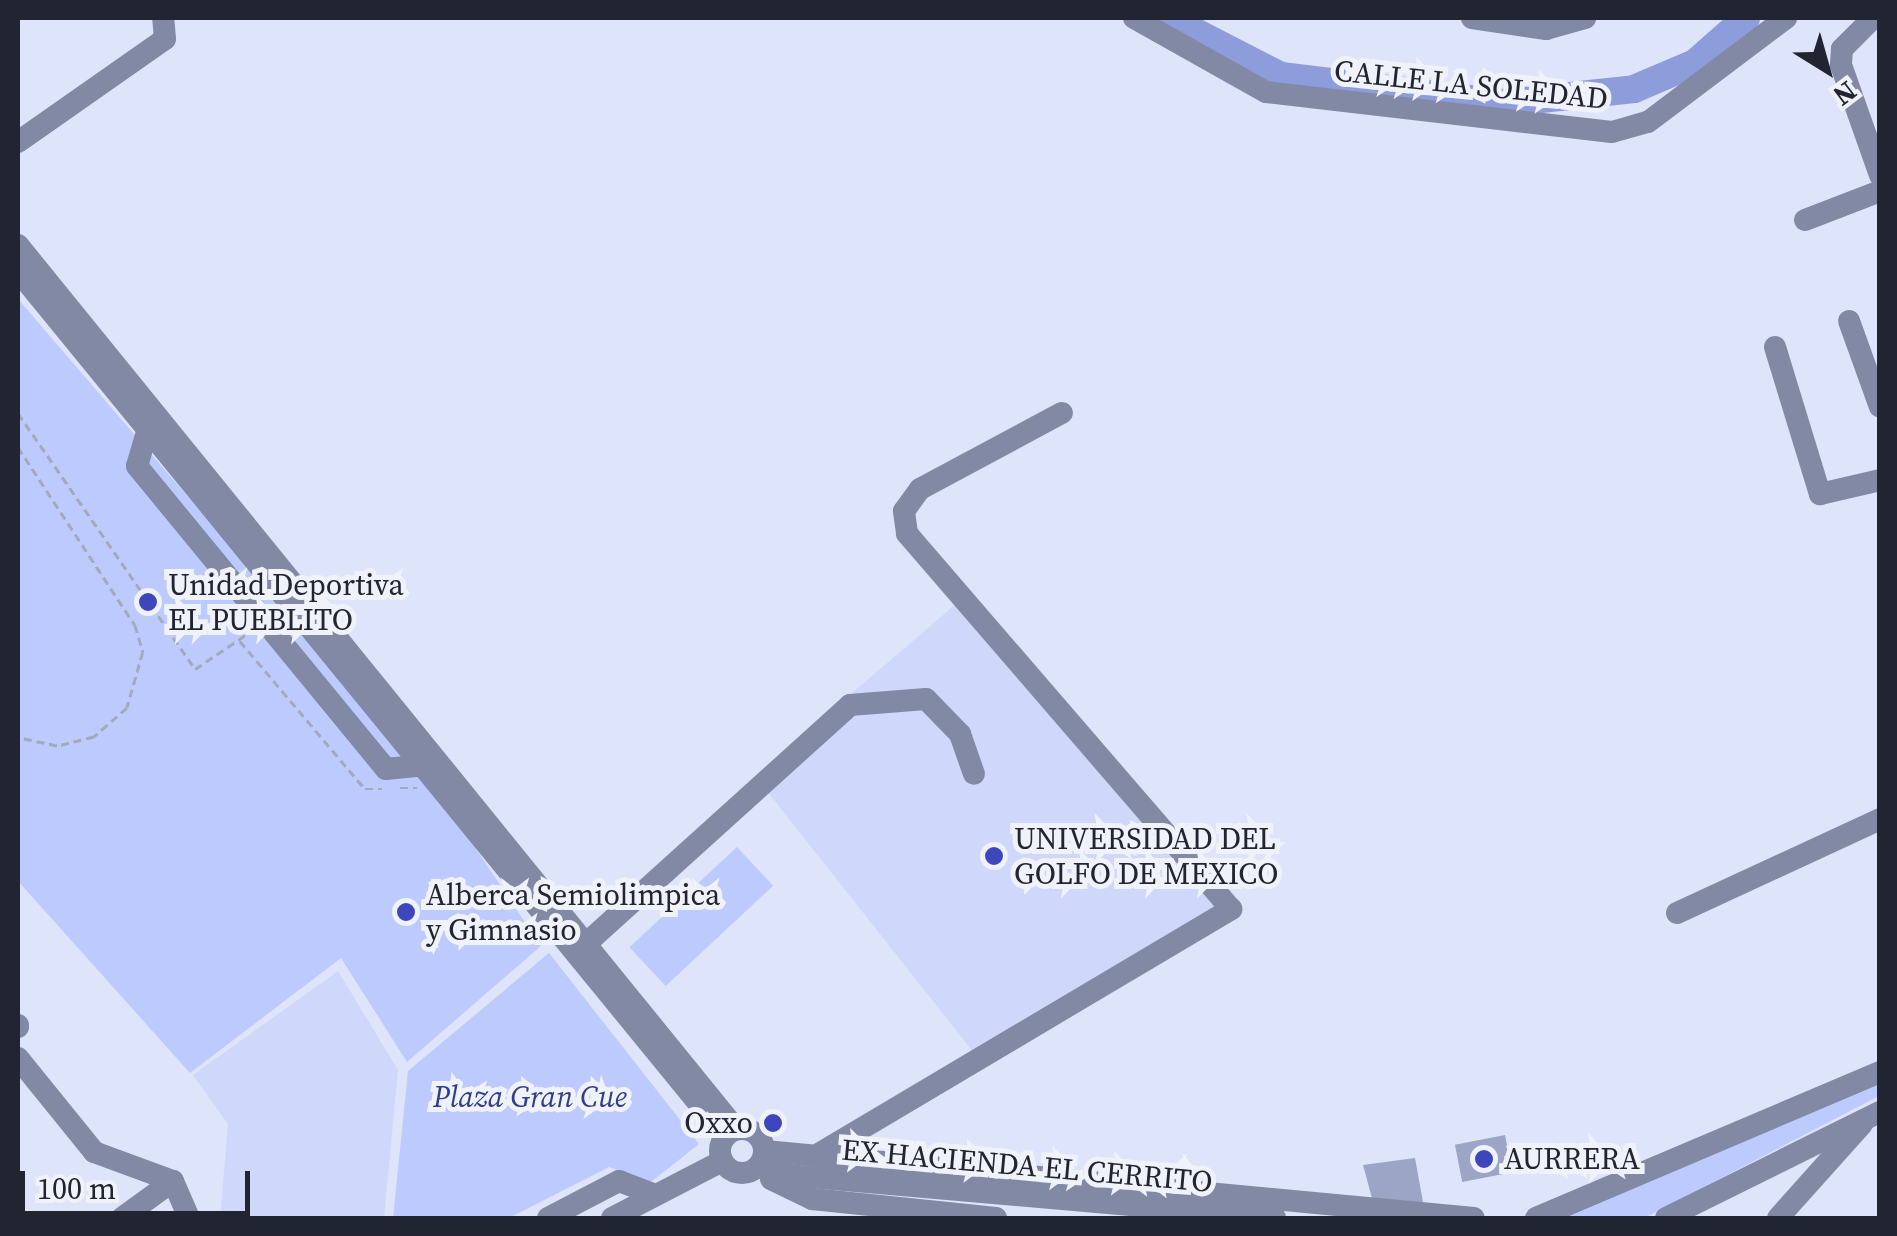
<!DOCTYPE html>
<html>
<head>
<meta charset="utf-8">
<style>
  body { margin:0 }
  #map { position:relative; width:1897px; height:1236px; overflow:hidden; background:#dee4f9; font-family:"Source Serif 4",serif }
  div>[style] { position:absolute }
  .built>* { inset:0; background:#cfd8fa }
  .green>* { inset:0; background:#bccafe; transform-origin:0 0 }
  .river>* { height:28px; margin:-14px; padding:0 14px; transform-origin:14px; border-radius:14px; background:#8d9cda }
  .building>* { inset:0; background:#9ca5c6; transform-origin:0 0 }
  .path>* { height:2.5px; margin-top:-1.25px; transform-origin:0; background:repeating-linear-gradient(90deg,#a4a9bb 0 8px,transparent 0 13px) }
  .minor>* { height:22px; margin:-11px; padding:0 11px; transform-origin:11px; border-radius:11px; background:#8289a5 }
  .minor>.ring { margin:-11px; padding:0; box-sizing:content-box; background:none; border:22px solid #8289a5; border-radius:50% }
  .dots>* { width:28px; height:28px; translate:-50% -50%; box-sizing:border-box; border:5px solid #f0f2f9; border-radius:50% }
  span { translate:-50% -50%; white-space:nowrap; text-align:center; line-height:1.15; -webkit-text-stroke:10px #f0f2f9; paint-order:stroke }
  .street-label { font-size:30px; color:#212431 }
  .poi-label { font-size:30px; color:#212431 }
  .left { translate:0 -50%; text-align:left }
  .right { translate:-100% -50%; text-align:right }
  .park-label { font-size:30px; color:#333e88; font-style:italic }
  .frame { position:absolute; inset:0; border:20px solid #212431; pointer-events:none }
  .north { position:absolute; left:1777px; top:20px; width:100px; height:100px; -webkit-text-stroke:8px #f0f2f9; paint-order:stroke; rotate:143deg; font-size:28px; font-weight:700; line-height:40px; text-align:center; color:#212431 }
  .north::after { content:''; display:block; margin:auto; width:35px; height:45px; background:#212431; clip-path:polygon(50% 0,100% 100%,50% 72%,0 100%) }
  .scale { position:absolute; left:20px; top:1171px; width:230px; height:45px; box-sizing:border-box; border:5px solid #212431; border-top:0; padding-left:12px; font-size:30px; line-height:35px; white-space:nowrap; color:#212431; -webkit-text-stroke:8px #f0f2f9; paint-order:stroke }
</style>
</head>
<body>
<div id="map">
  <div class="built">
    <i style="clip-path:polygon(956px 604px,1218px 911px,974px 1053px,755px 776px)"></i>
    <i style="clip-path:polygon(338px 971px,398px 1070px,384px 1218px,220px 1218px,228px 1124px,193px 1075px)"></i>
  </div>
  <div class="green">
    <i style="clip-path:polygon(18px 299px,426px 774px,541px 946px,407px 1062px,341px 958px,190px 1073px,18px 881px)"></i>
    <i style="left:737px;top:847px;width:53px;height:147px;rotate:47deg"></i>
    <i style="clip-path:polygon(549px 953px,699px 1144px,651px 1182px,609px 1167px,509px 1218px,393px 1218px,408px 1071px)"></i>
    <i style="clip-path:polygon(1879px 1078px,1879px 1096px,1644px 1218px,1557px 1218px)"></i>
  </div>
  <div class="river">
    <i style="left:1168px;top:18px;width:127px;rotate:27.2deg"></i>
    <i style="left:1281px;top:76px;width:225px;rotate:6.9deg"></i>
    <i style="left:1504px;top:103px;width:131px;rotate:-6.1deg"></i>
    <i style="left:1634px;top:89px;width:66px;rotate:-23.1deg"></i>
    <i style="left:1695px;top:63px;width:68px;rotate:-41.4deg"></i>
  </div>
  <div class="building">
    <i style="left:1505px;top:1135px;width:38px;height:51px;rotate:79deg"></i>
    <i style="clip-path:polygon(1415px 1158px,1423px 1202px,1373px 1202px,1363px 1165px)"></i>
  </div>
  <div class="path">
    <i style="left:18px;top:413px;width:311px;rotate:55.3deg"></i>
    <i style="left:195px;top:669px;width:63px;rotate:-33.9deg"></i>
    <i style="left:18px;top:447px;width:213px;rotate:56.7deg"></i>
    <i style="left:135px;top:625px;width:28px;rotate:73deg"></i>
    <i style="left:143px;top:652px;width:58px;rotate:105.9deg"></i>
    <i style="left:127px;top:708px;width:44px;rotate:138.7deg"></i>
    <i style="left:94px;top:737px;width:38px;rotate:166deg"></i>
    <i style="left:57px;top:746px;width:40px;rotate:-168deg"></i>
    <i style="left:240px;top:641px;width:194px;rotate:49.8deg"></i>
    <i style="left:365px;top:789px;width:17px"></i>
    <i style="left:400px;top:788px;width:17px"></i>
  </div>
  <div class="minor">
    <i style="left:1134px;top:18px;width:151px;rotate:29.3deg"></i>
    <i style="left:1266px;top:92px;width:348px;rotate:6.6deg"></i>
    <i style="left:1612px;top:132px;width:37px;rotate:-16deg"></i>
    <i style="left:1648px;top:122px;width:173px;rotate:-37deg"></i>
    <i style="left:1472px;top:18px;width:75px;rotate:8.5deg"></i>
    <i style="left:1546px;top:29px;width:41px;rotate:-15.8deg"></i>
    <i style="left:1873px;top:18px;width:44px;rotate:135deg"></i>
    <i style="left:1842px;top:49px;width:16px;rotate:94deg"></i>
    <i style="left:1841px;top:65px;width:117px;rotate:70.5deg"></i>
    <i style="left:18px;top:142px;width:179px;rotate:-35deg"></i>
    <i style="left:165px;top:39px;width:21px;rotate:-95deg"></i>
    <i style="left:1805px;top:220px;width:80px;rotate:-21.1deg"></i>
    <i style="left:18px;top:245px;width:1139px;rotate:50.92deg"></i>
    <i style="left:18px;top:271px;width:1076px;rotate:50.73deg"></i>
    <i style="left:1849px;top:321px;width:91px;rotate:70.2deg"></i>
    <i style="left:1775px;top:347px;width:154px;rotate:73deg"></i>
    <i style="left:1820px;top:494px;width:62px;rotate:-13.1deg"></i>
    <i style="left:152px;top:415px;width:53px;rotate:106.4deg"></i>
    <i style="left:137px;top:466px;width:392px;rotate:50.6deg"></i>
    <i style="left:386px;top:769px;width:50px;rotate:-5.7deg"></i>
    <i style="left:1677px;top:913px;width:224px;rotate:-24.8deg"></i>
    <i style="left:589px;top:941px;width:352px;rotate:-42.1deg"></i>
    <i style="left:850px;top:705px;width:76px;rotate:-4.5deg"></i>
    <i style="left:926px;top:699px;width:49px;rotate:45.8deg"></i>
    <i style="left:960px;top:734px;width:42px;rotate:70.7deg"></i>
    <i style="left:18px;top:1025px;width:2px;rotate:90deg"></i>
    <i style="left:18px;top:1058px;width:121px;rotate:51deg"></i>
    <i style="left:94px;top:1152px;width:84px;rotate:20.2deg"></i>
    <i style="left:173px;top:1181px;width:40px;rotate:66.6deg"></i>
    <i class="ring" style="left:720px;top:1129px;width:22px;height:22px"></i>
    <i style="left:765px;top:1151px;width:712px;rotate:5.4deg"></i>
    <i style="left:817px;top:1155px;width:482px;rotate:-30.7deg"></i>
    <i style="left:1231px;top:909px;width:496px;rotate:-130.8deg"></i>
    <i style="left:907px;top:533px;width:22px;rotate:-98deg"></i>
    <i style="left:904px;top:511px;width:27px;rotate:-54deg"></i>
    <i style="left:920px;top:489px;width:161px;rotate:-28.2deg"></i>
    <i style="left:762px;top:1161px;width:29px;rotate:29deg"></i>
    <i style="left:787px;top:1175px;width:490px;rotate:5deg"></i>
    <i style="left:771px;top:1179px;width:46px;rotate:26deg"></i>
    <i style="left:812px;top:1199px;width:185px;rotate:5.9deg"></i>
    <i style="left:122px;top:1218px;width:63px;rotate:-36deg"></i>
    <i style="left:548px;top:1218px;width:80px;rotate:-27.5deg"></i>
    <i style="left:619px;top:1181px;width:39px;rotate:21deg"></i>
    <i style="left:612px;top:1218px;width:124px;rotate:-27.4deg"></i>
    <i style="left:1536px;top:1218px;width:374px;rotate:-23deg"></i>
    <i style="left:1666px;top:1218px;width:239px;rotate:-26.4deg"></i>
    <i style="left:1778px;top:1218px;width:126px;rotate:-48.2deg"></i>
  </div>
  <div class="dots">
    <i style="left:148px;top:602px;background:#3d47bb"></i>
    <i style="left:994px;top:856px;background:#3d47bb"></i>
    <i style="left:406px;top:912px;background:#3d47bb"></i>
    <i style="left:773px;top:1123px;background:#3d47bb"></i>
    <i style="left:1484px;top:1159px;background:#3d47bb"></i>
  </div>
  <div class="street-label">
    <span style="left:1471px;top:85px;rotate:6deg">CALLE LA SOLEDAD</span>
    <span style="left:1027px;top:1166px;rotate:5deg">EX HACIENDA EL CERRITO</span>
  </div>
  <div class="poi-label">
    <span class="left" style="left:168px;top:602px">Unidad Deportiva<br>EL PUEBLITO</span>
    <span class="left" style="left:1014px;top:856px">UNIVERSIDAD DEL<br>GOLFO DE MEXICO</span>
    <span class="left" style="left:426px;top:912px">Alberca Semiolimpica<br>y Gimnasio</span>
    <span class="right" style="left:753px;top:1123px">Oxxo</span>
    <span class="left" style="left:1504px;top:1159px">AURRERA</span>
  </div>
  <div class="park-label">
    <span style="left:530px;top:1097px">Plaza Gran Cue</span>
  </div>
  <div class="frame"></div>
  <div class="north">N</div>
  <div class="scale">100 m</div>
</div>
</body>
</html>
